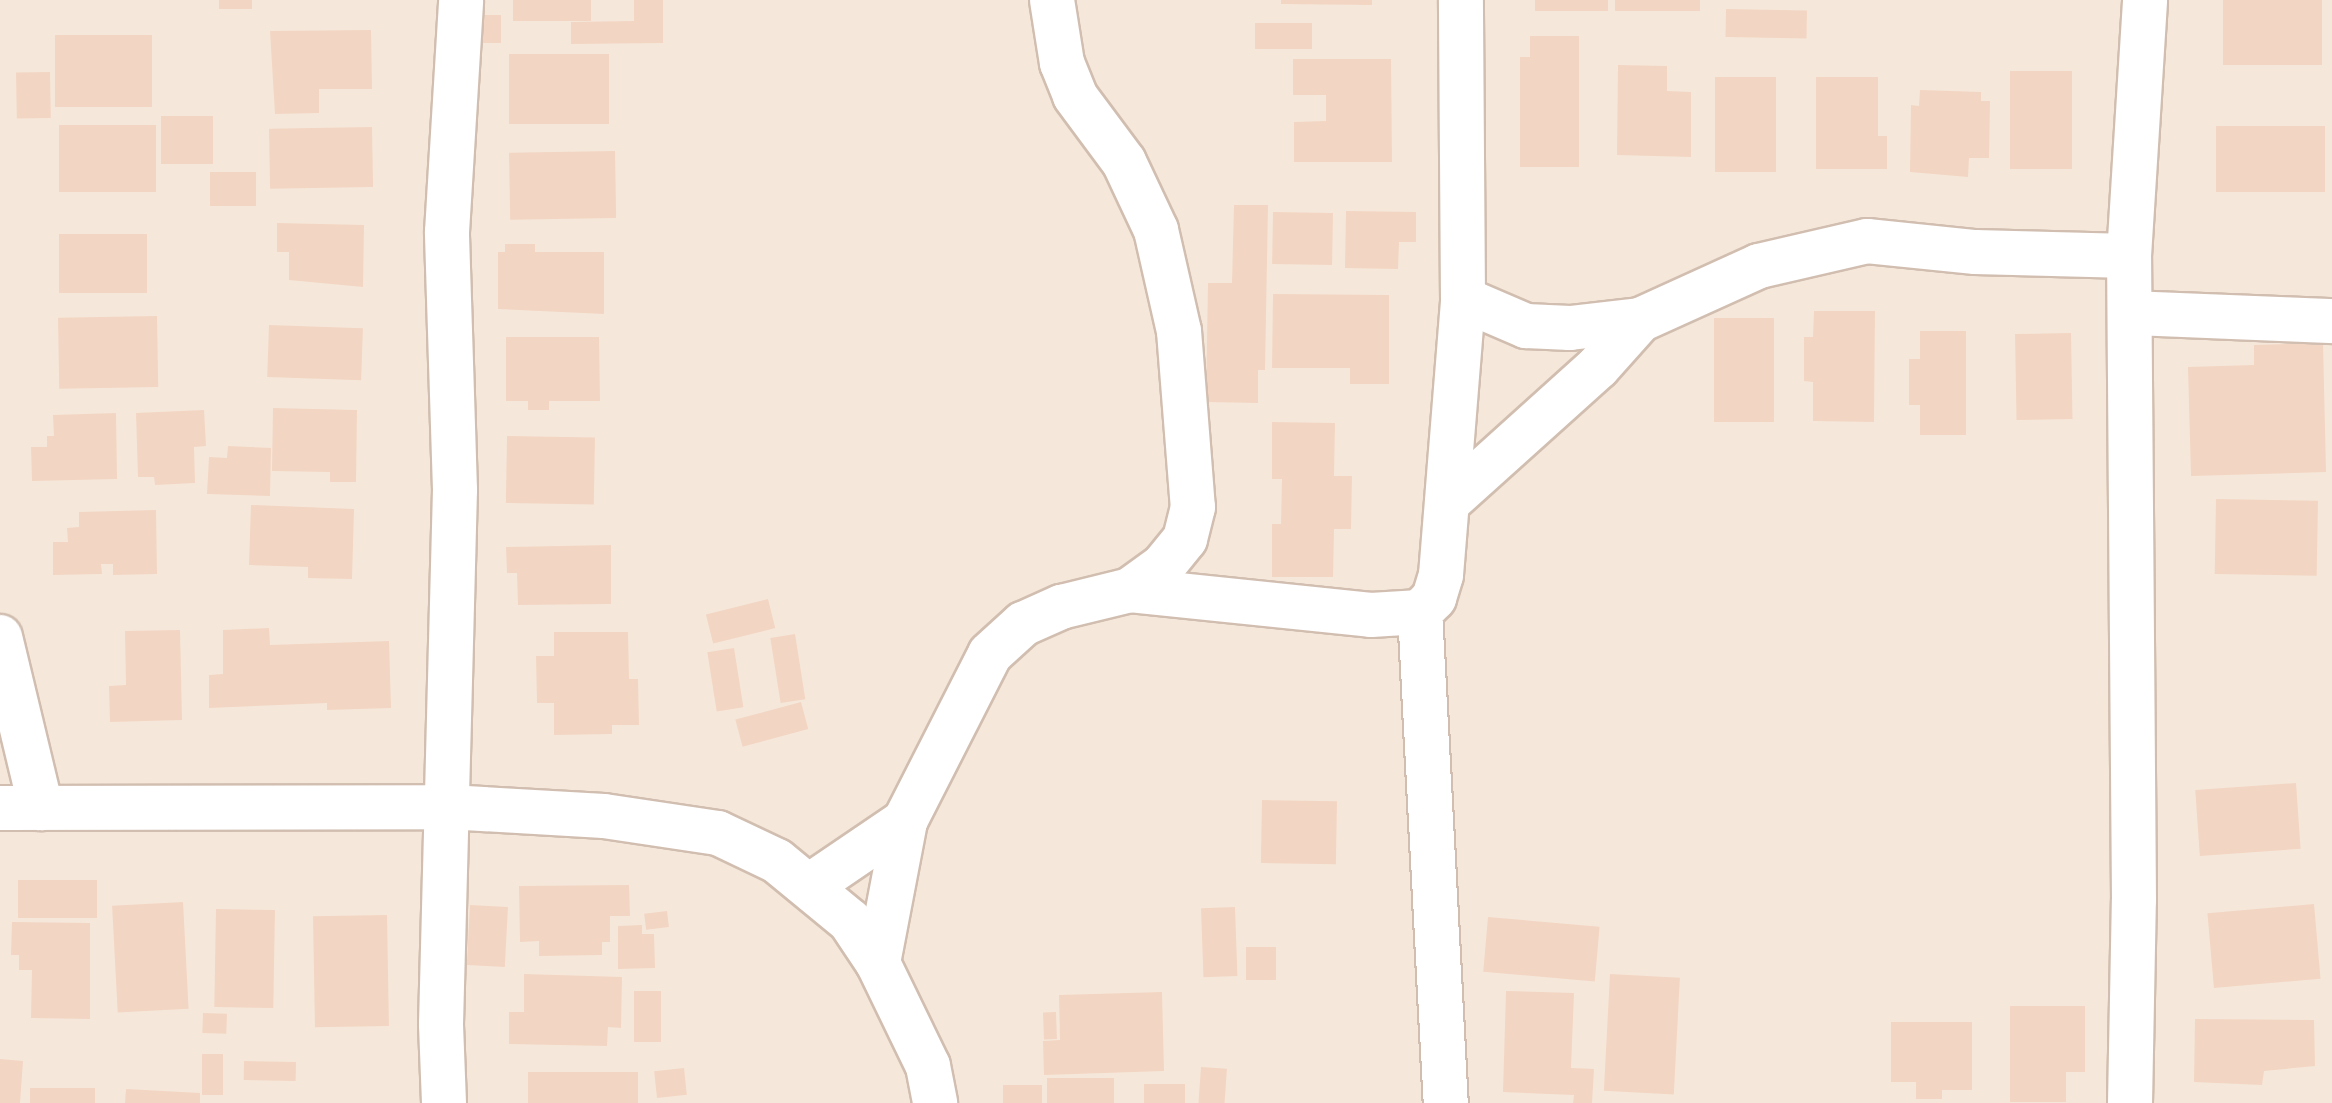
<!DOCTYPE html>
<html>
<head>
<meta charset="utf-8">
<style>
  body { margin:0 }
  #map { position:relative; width:2332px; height:1103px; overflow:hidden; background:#fdf6ec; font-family:"DejaVu Sans",sans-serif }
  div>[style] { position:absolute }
  .residential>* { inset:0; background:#f5e8da; transform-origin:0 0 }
  .building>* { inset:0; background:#f3d5c3; transform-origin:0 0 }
  .roads { filter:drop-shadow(2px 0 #d1beb0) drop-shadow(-2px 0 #d1beb0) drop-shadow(0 2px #d1beb0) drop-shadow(0 -2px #d1beb0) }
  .minor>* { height:44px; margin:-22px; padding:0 22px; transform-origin:22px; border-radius:22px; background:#fff }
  span { translate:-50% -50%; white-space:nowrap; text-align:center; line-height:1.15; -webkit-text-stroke:6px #fffaf3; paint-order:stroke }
</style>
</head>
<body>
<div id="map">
  <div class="residential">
    <i style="left:0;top:0;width:2332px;height:1103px"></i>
  </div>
  <div class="building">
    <i style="left:219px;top:0;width:33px;height:9px"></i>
    <i style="left:513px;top:0;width:78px;height:21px"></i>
    <i style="clip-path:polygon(634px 0,663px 0,663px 43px,571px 44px,571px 22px,634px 21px)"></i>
    <i style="clip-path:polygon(1281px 0,1372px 0,1372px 5px,1281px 4px)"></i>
    <i style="left:1535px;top:0;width:73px;height:11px"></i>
    <i style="left:1615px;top:0;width:85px;height:11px"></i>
    <i style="left:2223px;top:0;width:99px;height:65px"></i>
    <i style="left:1726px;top:9px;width:81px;height:28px;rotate:1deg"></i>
    <i style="left:474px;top:15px;width:27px;height:28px"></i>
    <i style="left:1255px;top:23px;width:57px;height:26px"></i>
    <i style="clip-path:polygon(371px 30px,372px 89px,319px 89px,319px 113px,275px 114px,270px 31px)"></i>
    <i style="left:55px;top:35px;width:97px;height:72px"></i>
    <i style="clip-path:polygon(1530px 36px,1579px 36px,1579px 167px,1520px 167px,1520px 57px,1530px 57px)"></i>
    <i style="left:509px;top:54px;width:100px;height:70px"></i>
    <i style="clip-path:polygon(1293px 59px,1391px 59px,1392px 162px,1294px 162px,1294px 122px,1326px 121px,1326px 95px,1293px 95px)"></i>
    <i style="clip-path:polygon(1618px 65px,1667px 66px,1667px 91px,1691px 92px,1691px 157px,1617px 155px)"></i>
    <i style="left:2010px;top:71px;width:62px;height:98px"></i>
    <i style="left:50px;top:72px;width:46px;height:34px;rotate:89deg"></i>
    <i style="left:1715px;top:77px;width:61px;height:95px"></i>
    <i style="clip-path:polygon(1816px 77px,1878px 77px,1878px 136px,1887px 136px,1887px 169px,1816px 169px)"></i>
    <i style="clip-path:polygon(1920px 90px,1981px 92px,1981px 101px,1990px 101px,1989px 158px,1969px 158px,1968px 177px,1910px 172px,1911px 105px,1919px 106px)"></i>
    <i style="left:161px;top:116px;width:52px;height:48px"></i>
    <i style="left:59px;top:125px;width:97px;height:67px"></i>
    <i style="left:2216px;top:126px;width:109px;height:66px"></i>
    <i style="left:372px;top:127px;width:60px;height:103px;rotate:89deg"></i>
    <i style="left:615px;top:151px;width:67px;height:106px;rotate:89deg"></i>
    <i style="left:256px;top:172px;width:34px;height:46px;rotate:90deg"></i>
    <i style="clip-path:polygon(1234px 205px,1268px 205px,1265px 370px,1258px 370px,1258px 403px,1206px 402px,1208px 283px,1232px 283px)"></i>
    <i style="clip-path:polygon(1346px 211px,1416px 212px,1416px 242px,1399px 242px,1398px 269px,1345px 268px)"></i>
    <i style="left:1273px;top:212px;width:60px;height:52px;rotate:1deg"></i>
    <i style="clip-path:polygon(277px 223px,364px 225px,363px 287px,289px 280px,289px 252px,277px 252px)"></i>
    <i style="left:147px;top:234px;width:59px;height:88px;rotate:90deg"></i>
    <i style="clip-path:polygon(505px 244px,535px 244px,535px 252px,604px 252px,604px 314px,498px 309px,498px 252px,505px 252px)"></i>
    <i style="clip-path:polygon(1273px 294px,1389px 295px,1389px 384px,1350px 384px,1350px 368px,1272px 368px)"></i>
    <i style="clip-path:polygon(1814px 311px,1875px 311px,1874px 422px,1813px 421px,1813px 382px,1804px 381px,1804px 337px,1813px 337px)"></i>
    <i style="left:157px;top:316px;width:71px;height:99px;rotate:89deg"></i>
    <i style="left:1714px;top:318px;width:60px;height:104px"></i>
    <i style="left:269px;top:325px;width:94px;height:52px;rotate:2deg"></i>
    <i style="clip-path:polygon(1920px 331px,1966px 331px,1966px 435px,1920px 435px,1920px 405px,1909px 405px,1909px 359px,1920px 359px)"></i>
    <i style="left:2071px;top:333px;width:86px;height:56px;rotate:89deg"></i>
    <i style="clip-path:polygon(506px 337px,599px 337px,600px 401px,549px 401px,549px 410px,528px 410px,528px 401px,506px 401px)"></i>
    <i style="clip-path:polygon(2323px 343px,2326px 472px,2191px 476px,2188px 367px,2254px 365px,2254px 345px)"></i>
    <i style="clip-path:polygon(273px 408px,357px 410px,356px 482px,330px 482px,330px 472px,272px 471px)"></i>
    <i style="clip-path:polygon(204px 410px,206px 446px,194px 447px,195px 483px,155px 485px,154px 477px,138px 477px,136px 413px)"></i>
    <i style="clip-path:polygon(116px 413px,117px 479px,32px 481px,31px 447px,47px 447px,47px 436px,54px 436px,53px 415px)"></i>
    <i style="clip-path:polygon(1272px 422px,1335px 423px,1334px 476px,1352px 476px,1351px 529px,1334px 529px,1333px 577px,1272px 577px,1272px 524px,1281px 524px,1282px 479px,1272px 479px)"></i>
    <i style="left:507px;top:436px;width:88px;height:67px;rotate:1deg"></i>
    <i style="clip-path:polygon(228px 446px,271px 448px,270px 496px,207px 494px,209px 457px,227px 458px)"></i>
    <i style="left:2216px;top:499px;width:102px;height:75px;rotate:1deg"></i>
    <i style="clip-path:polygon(251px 505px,354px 509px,352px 579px,308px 578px,308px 567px,249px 565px)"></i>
    <i style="clip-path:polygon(156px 510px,157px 574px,113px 575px,113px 564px,101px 564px,102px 574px,53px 575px,53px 542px,68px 542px,67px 528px,79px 527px,79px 512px)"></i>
    <i style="clip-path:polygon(611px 545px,611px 604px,518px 605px,517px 573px,507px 573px,506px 547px)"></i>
    <i style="left:768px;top:599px;width:30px;height:64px;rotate:76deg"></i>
    <i style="clip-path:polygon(269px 628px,270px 645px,389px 641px,391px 708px,327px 710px,327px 703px,209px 708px,209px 675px,223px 674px,223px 630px)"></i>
    <i style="clip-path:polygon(180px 630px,182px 720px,110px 722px,109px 686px,126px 685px,125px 631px)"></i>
    <i style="clip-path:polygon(554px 632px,628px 632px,629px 679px,638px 679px,639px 725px,612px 725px,612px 734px,554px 735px,554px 703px,537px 703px,536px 656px,554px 656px)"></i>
    <i style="left:795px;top:634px;width:66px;height:25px;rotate:81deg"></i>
    <i style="left:734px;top:648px;width:60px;height:27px;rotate:81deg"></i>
    <i style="left:801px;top:702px;width:28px;height:68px;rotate:75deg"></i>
    <i style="left:2296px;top:783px;width:66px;height:101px;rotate:86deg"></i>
    <i style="left:1262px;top:800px;width:75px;height:63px;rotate:1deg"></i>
    <i style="left:18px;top:880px;width:79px;height:38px"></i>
    <i style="clip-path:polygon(629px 885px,630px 916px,610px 916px,610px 942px,602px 942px,602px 955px,539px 956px,539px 941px,520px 942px,519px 886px)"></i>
    <i style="left:183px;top:902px;width:107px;height:71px;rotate:87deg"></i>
    <i style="left:2314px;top:904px;width:75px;height:107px;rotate:85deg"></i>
    <i style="left:470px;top:905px;width:38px;height:60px;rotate:3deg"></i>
    <i style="left:1235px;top:907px;width:69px;height:34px;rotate:88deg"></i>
    <i style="left:216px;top:909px;width:59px;height:98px;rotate:1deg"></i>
    <i style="left:667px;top:911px;width:16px;height:23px;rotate:83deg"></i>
    <i style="left:387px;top:915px;width:111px;height:74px;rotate:89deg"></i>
    <i style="left:1488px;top:917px;width:112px;height:55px;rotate:5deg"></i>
    <i style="clip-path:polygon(12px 922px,90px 923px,90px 1019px,31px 1018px,32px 970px,19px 970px,19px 955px,11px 955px)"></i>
    <i style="clip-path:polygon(642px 925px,642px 934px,654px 934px,655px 968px,618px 969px,618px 926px)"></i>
    <i style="left:1246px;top:947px;width:30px;height:33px"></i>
    <i style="clip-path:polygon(524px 974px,622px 977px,621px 1028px,608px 1027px,607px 1046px,509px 1044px,509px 1012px,524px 1012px)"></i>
    <i style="left:1610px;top:974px;width:70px;height:117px;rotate:3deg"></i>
    <i style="left:634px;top:991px;width:27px;height:51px"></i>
    <i style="clip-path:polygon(1506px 991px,1574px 993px,1571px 1068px,1594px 1069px,1592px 1103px,1573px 1103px,1574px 1095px,1503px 1092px)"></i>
    <i style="clip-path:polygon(1162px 992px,1164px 1071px,1044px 1075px,1043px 1041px,1060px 1040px,1059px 995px)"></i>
    <i style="clip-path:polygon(2010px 1006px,2085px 1006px,2085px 1072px,2066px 1072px,2066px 1102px,2010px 1102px)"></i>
    <i style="left:1056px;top:1012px;width:27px;height:13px;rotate:88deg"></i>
    <i style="left:203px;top:1013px;width:24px;height:20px;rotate:2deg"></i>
    <i style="clip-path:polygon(2195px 1019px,2314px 1020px,2315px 1066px,2264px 1071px,2262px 1085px,2194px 1082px)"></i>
    <i style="clip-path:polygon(1891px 1022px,1972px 1022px,1972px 1090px,1942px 1090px,1942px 1099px,1916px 1099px,1916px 1082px,1891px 1082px)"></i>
    <i style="left:223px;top:1054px;width:41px;height:21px;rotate:90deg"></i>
    <i style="clip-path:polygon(0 1059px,23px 1061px,20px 1103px,0 1103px)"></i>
    <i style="left:244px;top:1061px;width:52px;height:19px;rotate:1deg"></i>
    <i style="left:1201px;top:1067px;width:26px;height:36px;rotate:4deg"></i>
    <i style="left:684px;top:1068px;width:27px;height:30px;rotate:84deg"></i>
    <i style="left:638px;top:1072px;width:31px;height:110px;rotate:90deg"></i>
    <i style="left:1047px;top:1078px;width:67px;height:25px"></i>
    <i style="left:1144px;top:1084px;width:41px;height:19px"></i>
    <i style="left:1003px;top:1085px;width:39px;height:18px"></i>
    <i style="left:30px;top:1088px;width:65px;height:15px"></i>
    <i style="clip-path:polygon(126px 1089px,200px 1093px,200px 1103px,125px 1103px)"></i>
  </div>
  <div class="roads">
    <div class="minor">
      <i style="left:1052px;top:0;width:64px;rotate:81deg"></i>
      <i style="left:1062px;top:63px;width:35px;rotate:68deg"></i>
      <i style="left:1075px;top:96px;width:82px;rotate:53.4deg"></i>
      <i style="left:1124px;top:162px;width:75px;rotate:64.8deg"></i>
      <i style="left:1156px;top:230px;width:104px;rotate:77.2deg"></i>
      <i style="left:1179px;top:331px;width:177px;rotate:85.5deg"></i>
      <i style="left:1193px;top:507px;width:33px;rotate:104deg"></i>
      <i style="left:1185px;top:539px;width:35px;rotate:129deg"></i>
      <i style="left:1163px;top:566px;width:41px;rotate:144deg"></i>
      <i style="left:1463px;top:299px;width:69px;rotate:23.2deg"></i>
      <i style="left:1526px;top:326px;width:44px;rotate:2.6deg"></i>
      <i style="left:1570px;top:328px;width:70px;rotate:-6.5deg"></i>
      <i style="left:1640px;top:320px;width:131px;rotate:-24.4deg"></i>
      <i style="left:1759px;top:266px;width:111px;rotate:-13deg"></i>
      <i style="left:1867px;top:241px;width:109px;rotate:5.8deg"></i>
      <i style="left:1975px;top:252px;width:154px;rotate:1.5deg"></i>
      <i style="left:2132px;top:313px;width:200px;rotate:2.3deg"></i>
      <i style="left:1447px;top:503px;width:203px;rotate:-42deg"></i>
      <i style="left:1598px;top:367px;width:63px;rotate:-48.2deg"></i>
      <i style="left:1420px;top:612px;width:492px;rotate:87deg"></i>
      <i style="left:0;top:637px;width:176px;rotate:76.5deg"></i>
      <i style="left:0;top:808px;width:448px;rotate:-0.1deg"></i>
      <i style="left:448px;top:807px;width:156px;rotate:3.3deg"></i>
      <i style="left:604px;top:816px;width:115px;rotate:8.5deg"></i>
      <i style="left:718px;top:833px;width:65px;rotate:25.4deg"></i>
      <i style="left:777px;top:861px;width:94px;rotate:39.4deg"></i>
      <i style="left:850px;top:921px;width:50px;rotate:56.3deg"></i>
      <i style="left:878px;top:963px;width:114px;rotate:64.1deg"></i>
      <i style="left:928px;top:1066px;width:38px;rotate:79deg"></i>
      <i style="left:811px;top:885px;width:114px;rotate:-34.2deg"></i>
      <i style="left:878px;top:963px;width:145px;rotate:-79.2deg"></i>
      <i style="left:905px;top:821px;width:187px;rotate:-63deg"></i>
      <i style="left:990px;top:654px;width:45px;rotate:-42.3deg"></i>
      <i style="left:1023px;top:624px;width:42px;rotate:-24.1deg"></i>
      <i style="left:1061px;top:607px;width:71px;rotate:-13.8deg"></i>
      <i style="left:1130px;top:590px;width:242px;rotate:5.9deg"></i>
      <i style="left:1371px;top:615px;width:49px;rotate:-3.5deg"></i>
      <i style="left:1420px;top:612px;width:20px;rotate:-45deg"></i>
      <i style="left:1434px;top:598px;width:24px;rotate:-73deg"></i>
      <i style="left:1441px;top:575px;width:277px;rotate:-85.4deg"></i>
      <i style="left:1463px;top:299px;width:299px;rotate:-90.4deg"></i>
      <i style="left:444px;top:1103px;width:79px;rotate:-92.2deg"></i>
      <i style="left:441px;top:1024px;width:534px;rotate:-88.5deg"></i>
      <i style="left:455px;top:490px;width:258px;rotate:-91.8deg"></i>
      <i style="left:447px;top:232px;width:232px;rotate:-86.5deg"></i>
      <i style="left:2130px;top:1103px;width:203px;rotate:-88.9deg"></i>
      <i style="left:2134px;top:900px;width:644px;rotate:-90.44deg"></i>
      <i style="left:2129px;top:256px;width:256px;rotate:-86.4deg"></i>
    </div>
  </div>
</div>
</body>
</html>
